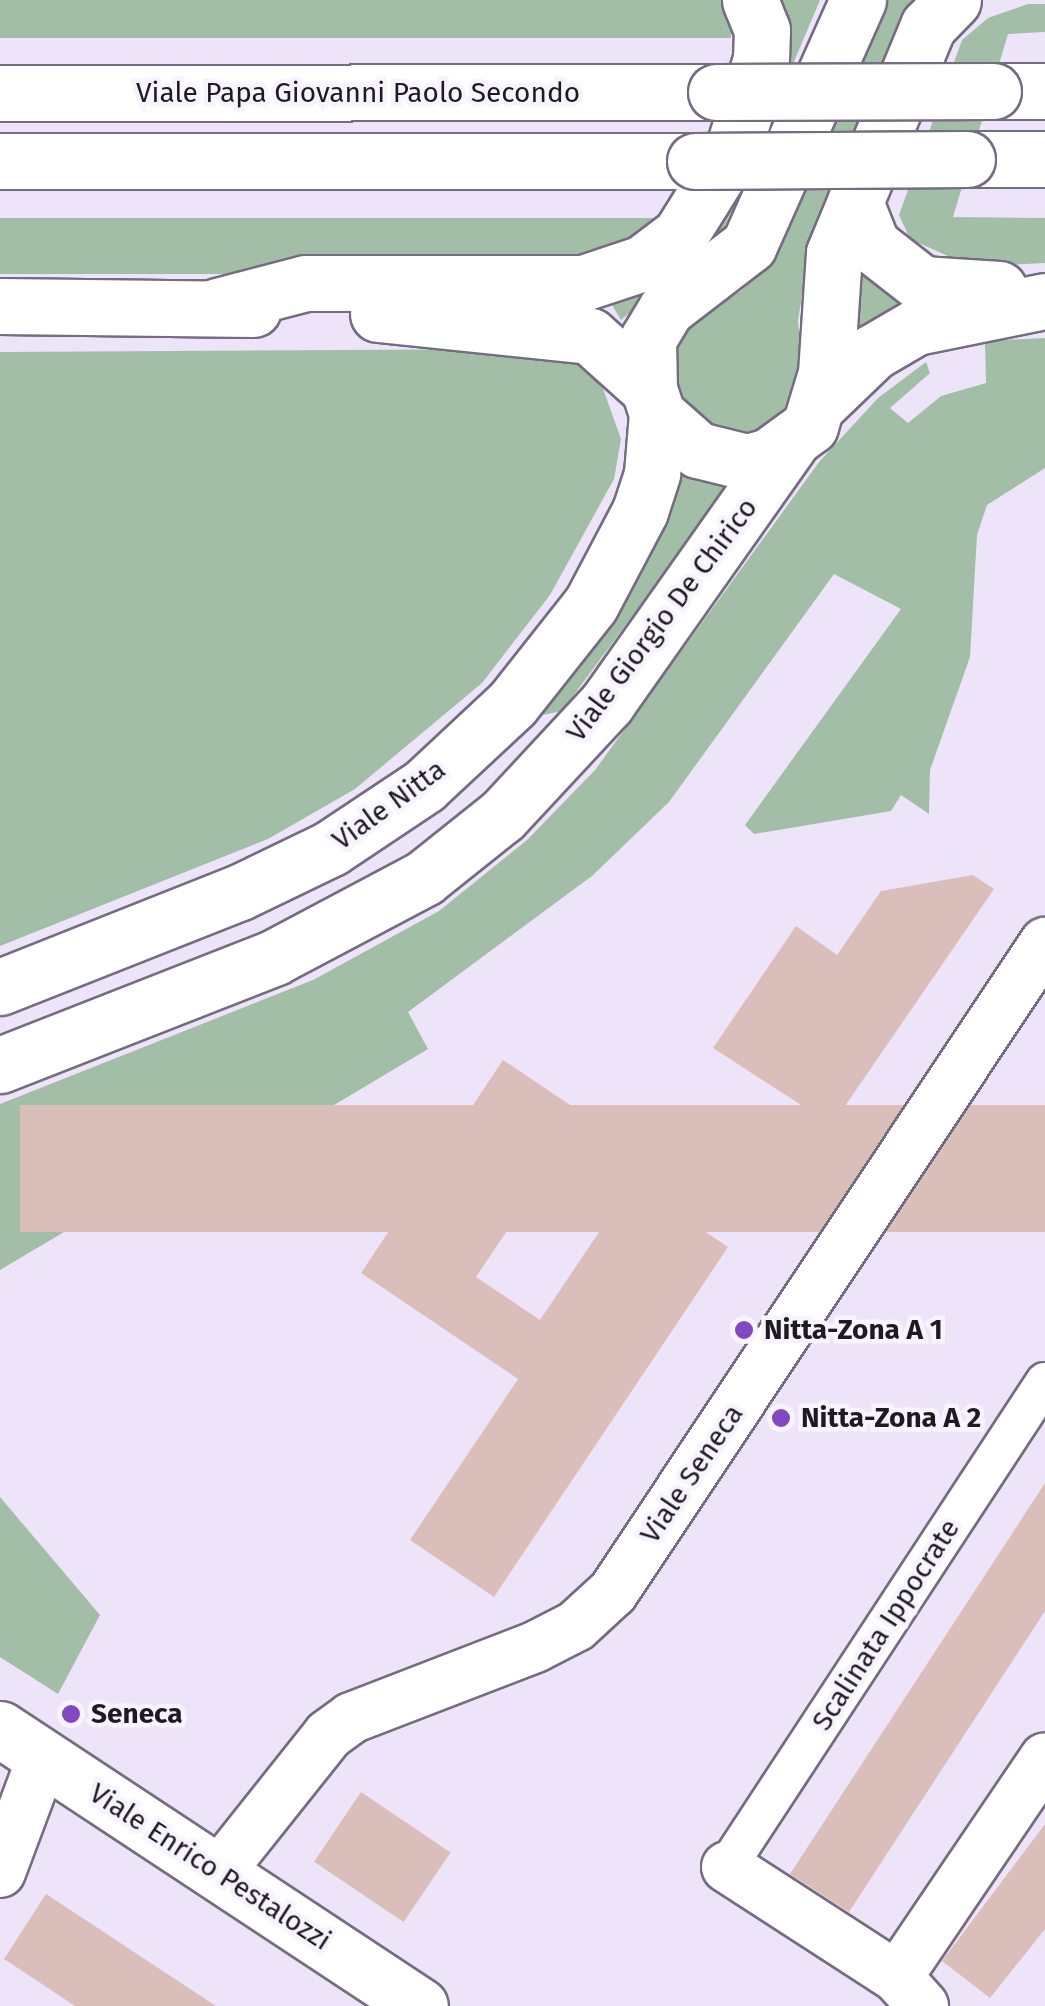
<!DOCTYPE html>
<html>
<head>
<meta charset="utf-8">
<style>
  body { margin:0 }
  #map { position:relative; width:1045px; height:2006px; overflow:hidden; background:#eee4fa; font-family:"Fira Sans",sans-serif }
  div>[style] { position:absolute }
  .green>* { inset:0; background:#a3bea6; transform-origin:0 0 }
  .building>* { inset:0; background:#dabeba; transform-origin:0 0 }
  .roads { filter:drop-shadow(2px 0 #756c80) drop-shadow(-2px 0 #756c80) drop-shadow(0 2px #756c80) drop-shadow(0 -2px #756c80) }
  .pedestrian>* { height:38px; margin:-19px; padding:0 19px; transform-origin:19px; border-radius:19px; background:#fff }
  .minor>* { height:50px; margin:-25px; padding:0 25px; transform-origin:25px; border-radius:25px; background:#fff }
  .tertiary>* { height:55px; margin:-27.5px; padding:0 27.5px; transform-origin:27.5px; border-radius:27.5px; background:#fff }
  .secondary>* { height:55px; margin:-27.5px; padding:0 27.5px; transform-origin:27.5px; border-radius:27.5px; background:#fff }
  .primary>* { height:55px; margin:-27.5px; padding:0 27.5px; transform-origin:27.5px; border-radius:27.5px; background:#fff }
  .bridges { filter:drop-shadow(2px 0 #756c80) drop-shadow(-2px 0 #756c80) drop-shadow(0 2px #756c80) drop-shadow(0 -2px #756c80) }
  .primary-bridge>* { height:55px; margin:-27.5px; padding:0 27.5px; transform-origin:27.5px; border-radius:27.5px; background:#fff }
  .dots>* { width:28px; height:28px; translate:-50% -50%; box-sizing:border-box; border:5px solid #f8f4fd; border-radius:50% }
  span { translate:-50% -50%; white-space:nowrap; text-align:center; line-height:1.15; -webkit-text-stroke:9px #f8f4fd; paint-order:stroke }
  .street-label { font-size:28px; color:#1d1a22 }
  .poi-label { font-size:28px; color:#1d1a22; font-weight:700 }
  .left { translate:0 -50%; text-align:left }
</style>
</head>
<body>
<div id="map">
  <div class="green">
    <i style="left:0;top:0;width:731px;height:38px"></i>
    <i style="clip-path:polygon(767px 0,820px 0,721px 235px,621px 320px,609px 300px,650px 275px)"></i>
    <i style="clip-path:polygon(884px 0,918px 0,811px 235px,798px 321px,802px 363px,785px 414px,753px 431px,718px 433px,680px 399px,675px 348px,701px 313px,741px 291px,761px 270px)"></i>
    <i style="clip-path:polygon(1028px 4px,1045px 4px,1045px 32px,1008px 34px,953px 217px,1045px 218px,1045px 263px,952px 268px,950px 257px,910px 239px,899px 215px,962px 40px,988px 18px)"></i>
    <i style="clip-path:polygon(0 218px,674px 218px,570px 274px,0 274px)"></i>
    <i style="clip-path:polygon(862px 264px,917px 303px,850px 342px,853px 301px)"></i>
    <i style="clip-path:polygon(1045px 338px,1045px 468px,987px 505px,977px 535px,970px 657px,930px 770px,929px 814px,901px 795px,891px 811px,754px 834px,745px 825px,901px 609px,834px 574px,669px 802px,592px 876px,408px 1012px,428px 1049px,324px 1111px,199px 1152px,0 1270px,0 1104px,313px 980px,439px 911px,527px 840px,595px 770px,819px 462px,878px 398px,926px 362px,930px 373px,890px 408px,908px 423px,941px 396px,986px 383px,985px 341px)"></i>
    <i style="clip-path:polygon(511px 349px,554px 353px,581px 364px,601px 383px,621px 439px,614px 479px,550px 595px,482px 683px,355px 789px,268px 839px,0 946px,0 352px)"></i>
    <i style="clip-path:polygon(672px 469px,729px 485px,562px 711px,538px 716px,535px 706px)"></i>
    <i style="clip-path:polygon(0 1497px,100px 1615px,58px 1694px,0 1657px)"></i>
  </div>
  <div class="building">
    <i style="clip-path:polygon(973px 875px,994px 889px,832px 1125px,713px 1048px,796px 926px,837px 955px,881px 891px)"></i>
    <i style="clip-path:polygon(503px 1060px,585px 1115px,476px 1277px,540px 1320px,632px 1183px,728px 1247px,494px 1597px,410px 1540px,518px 1379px,361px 1273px)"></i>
    <i style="left:1045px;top:1105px;width:127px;height:1025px;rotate:90deg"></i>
    <i style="clip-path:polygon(1045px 1483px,1045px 1611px,849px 1912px,790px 1874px)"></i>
    <i style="left:361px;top:1792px;width:108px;height:84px;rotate:34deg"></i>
    <i style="clip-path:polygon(1045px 1824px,1045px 1929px,990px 1998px,942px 1961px)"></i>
    <i style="clip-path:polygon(46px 1894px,216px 2006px,75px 2006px,4px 1959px)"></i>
  </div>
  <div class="roads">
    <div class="pedestrian">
      <i style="left:727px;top:1867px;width:580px;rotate:-56.75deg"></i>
    </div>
    <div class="minor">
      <i style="left:727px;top:1867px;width:202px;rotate:32.9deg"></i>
      <i style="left:897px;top:1977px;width:39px;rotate:48deg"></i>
      <i style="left:220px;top:1871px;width:174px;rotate:-51.5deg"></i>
      <i style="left:328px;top:1735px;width:29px;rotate:-36deg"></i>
      <i style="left:351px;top:1718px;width:197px;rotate:-21.1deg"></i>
      <i style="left:535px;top:1647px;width:46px;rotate:-27.1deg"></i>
      <i style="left:576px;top:1626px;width:50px;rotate:-42.6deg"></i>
      <i style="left:613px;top:1592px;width:780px;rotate:-56.35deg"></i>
      <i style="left:0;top:1872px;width:123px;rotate:-69.5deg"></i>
      <i style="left:897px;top:1977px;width:264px;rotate:-55.9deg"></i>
    </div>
    <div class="tertiary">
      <i style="left:0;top:1729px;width:503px;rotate:33.41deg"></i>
    </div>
    <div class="secondary">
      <i style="left:858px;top:0;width:268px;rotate:114deg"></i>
      <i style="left:749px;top:245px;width:105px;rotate:142.4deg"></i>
      <i style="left:666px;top:309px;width:35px;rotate:121deg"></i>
      <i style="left:648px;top:339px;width:50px;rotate:88.9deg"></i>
      <i style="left:649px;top:389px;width:26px;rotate:72deg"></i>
      <i style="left:657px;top:414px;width:55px;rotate:41.3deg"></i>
      <i style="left:698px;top:450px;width:50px;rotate:13.8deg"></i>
      <i style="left:747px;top:462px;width:23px;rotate:-15deg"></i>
      <i style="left:769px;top:456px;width:51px;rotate:-36.2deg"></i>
      <i style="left:810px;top:426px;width:55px;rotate:-73.2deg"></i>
      <i style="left:826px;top:373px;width:120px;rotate:-86.2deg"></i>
      <i style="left:834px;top:253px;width:246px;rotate:-67.5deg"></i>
      <i style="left:928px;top:26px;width:36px;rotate:-46deg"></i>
      <i style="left:855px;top:202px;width:46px;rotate:68.4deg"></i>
      <i style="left:872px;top:245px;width:63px;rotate:38deg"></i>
      <i style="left:922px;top:284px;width:77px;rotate:3.7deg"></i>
      <i style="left:0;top:306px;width:253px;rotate:0.7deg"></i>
      <i style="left:217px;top:306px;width:92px;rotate:-14.5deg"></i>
      <i style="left:306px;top:283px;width:277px"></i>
      <i style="left:583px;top:283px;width:63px;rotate:-18.4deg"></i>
      <i style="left:643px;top:263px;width:46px;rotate:-37.1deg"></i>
      <i style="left:680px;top:235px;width:100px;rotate:-58.1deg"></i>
      <i style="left:733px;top:150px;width:95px;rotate:-72.9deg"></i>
      <i style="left:761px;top:59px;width:29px;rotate:-88deg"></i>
      <i style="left:762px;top:30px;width:32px;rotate:-112deg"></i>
      <i style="left:378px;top:314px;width:213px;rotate:5.9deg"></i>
      <i style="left:590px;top:336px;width:79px;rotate:41.9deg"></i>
      <i style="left:820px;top:403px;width:74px;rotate:-43.9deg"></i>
      <i style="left:873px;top:352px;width:50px;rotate:-30.2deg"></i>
      <i style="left:916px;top:327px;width:132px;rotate:-11.4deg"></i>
      <i style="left:0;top:987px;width:256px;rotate:-21.6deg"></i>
      <i style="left:238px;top:893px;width:103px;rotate:-25.8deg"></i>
      <i style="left:331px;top:848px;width:112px;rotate:-33.7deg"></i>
      <i style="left:424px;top:786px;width:120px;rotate:-43deg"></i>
      <i style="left:512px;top:704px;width:127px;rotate:-51.7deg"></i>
      <i style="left:591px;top:604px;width:105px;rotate:-62.2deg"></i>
      <i style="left:640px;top:511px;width:40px;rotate:-72deg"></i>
      <i style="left:652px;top:473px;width:59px;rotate:-85.2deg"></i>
      <i style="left:0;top:1065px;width:295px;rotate:-21.4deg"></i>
      <i style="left:275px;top:957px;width:169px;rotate:-27.9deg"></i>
      <i style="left:424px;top:878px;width:101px;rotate:-38.6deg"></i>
      <i style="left:503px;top:815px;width:153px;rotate:-47.1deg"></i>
      <i style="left:607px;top:703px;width:317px;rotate:-54.8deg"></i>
    </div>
    <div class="primary">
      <i style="left:993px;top:91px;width:52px"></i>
      <i style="left:0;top:93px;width:716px;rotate:-0.08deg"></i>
      <i style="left:967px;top:159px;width:78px"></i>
      <i style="left:0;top:161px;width:695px"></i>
    </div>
  </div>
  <div class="bridges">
    <div class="primary-bridge">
      <i style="left:716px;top:92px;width:277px;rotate:-0.2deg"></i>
      <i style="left:695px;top:161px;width:272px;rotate:-0.4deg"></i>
    </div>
  </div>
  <div class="dots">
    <i style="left:744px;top:1330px;background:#8248bf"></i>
    <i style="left:781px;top:1418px;background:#8248bf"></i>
    <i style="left:71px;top:1714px;background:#8248bf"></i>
  </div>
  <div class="street-label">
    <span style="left:358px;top:93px">Viale Papa Giovanni Paolo Secondo</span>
    <span style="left:662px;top:620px;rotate:-53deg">Viale Giorgio De Chirico</span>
    <span style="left:389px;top:805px;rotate:-36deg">Viale Nitta</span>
    <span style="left:692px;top:1474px;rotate:-56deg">Viale Seneca</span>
    <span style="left:886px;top:1625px;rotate:-57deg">Scalinata Ippocrate</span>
    <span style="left:210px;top:1867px;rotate:33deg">Viale Enrico Pestalozzi</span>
  </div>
  <div class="poi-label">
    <span class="left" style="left:764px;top:1330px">Nitta-Zona A 1</span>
    <span class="left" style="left:801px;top:1418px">Nitta-Zona A 2</span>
    <span class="left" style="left:91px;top:1714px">Seneca</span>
  </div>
</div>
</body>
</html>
